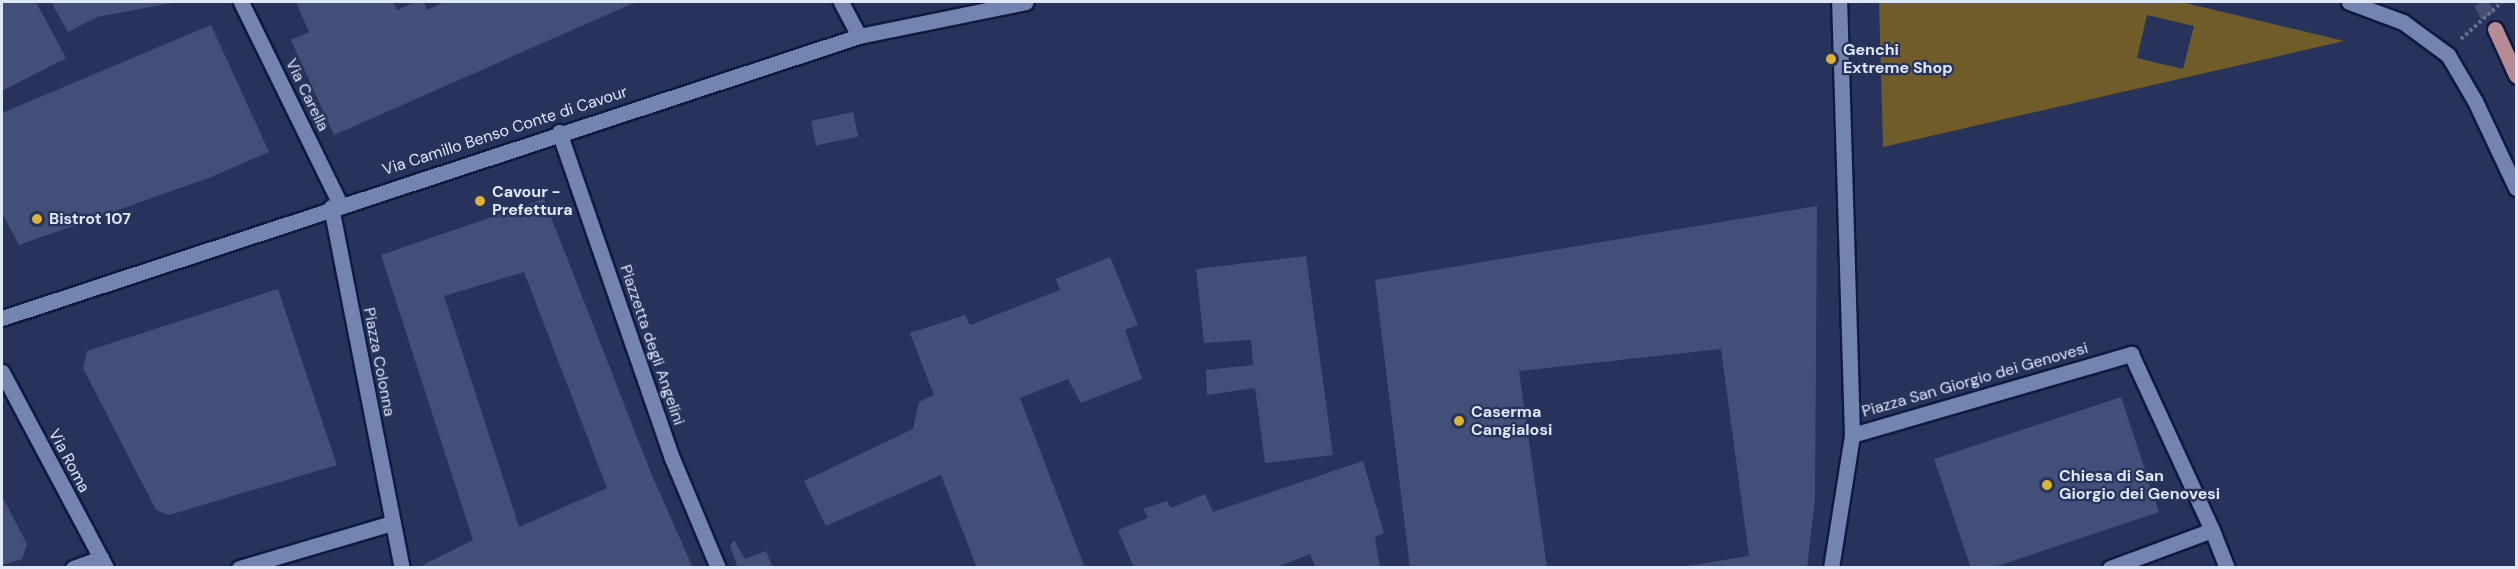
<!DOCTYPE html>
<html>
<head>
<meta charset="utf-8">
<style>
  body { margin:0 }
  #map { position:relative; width:2518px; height:569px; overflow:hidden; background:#27335a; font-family:"DM Sans",sans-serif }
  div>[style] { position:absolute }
  .green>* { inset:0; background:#6f5c29 }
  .building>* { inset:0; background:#425079; transform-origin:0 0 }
  .major-tunnel>* { height:15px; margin-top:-7.5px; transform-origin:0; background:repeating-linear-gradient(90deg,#434e72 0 15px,transparent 0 23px) }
  .roads { filter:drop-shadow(2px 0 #10193e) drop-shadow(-2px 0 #10193e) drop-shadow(0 2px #10193e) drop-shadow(0 -2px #10193e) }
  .minor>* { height:15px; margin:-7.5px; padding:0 7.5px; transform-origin:7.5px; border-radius:7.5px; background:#7484b0 }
  .major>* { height:15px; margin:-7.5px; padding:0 7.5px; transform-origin:7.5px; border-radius:7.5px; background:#b58b94 }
  .path-bridge>* { height:4px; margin-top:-2px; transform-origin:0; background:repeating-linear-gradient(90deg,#677292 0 3px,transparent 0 6px) }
  .dots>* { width:16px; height:16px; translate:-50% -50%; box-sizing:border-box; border:3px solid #27335a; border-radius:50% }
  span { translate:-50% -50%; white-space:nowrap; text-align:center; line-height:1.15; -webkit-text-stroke:4.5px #27335a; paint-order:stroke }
  .poi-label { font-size:16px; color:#dfe7fb; font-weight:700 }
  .left { translate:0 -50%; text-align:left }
  .street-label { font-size:16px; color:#dfe7fb }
  .frame { position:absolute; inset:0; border:3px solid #dfe7fb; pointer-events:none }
</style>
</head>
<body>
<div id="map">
  <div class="green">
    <i style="clip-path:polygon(evenodd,1879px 2px,2181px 2px,2344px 41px,1883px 147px,1879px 2px,2147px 15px,2194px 26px,2183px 69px,2137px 58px,2147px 15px)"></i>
  </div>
  <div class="building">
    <i style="clip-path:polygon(2px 2px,36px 2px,66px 58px,2px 91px)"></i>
    <i style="clip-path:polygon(51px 2px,171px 2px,171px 3px,97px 17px,68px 32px)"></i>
    <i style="clip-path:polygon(296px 2px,393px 2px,397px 10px,415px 2px,424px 2px,427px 10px,445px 2px,636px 2px,334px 135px,291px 40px,309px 32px)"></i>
    <i style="clip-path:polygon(211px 25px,269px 152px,211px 177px,19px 245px,2px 213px,2px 113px)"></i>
    <i style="left:853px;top:112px;width:25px;height:43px;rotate:78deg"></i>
    <i style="clip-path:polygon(evenodd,544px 199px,651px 473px,693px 568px,417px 568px,473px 540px,381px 255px,544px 199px,524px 272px,607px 488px,519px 527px,444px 296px,524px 272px)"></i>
    <i style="clip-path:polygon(1817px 206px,1815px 500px,1807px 568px,1675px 568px,1749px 556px,1721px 349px,1519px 371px,1547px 568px,1410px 568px,1375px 280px)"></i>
    <i style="clip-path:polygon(1306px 256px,1333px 455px,1265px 463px,1255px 388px,1207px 395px,1206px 370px,1253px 365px,1251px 340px,1204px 343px,1196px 269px)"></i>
    <i style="clip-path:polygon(1110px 257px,1138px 325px,1125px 330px,1142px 379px,1081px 403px,1068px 379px,1020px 398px,1085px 568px,977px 568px,941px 475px,826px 526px,804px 481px,913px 429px,919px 402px,934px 395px,910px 333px,965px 315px,970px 325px,1060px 290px,1056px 279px)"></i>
    <i style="clip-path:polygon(278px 289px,337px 465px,169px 515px,156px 510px,83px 368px,87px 351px)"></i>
    <i style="clip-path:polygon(2121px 397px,2159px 512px,1991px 568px,1971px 568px,1934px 459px)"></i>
    <i style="clip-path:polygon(1363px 461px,1384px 533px,1375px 537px,1380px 568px,1316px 568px,1310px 554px,1275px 568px,1134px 568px,1118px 530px,1148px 518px,1143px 509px,1167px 501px,1171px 508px,1205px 494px,1213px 512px)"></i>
    <i style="clip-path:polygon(2px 496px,27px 544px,22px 559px,2px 565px)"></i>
    <i style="clip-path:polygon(734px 540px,745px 559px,766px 551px,773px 568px,738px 568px,730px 546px)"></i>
  </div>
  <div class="major-tunnel">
    <i style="left:2481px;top:2px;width:30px;rotate:63deg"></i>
  </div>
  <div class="roads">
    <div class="minor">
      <i style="left:241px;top:2px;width:225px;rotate:63.9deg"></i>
      <i style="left:841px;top:2px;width:38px;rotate:62deg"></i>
      <i style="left:2349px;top:2px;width:58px;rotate:20.3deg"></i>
      <i style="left:2403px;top:22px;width:56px;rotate:36.3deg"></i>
      <i style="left:2448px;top:55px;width:53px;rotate:59.6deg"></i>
      <i style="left:2475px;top:101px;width:96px;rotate:64.8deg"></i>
      <i style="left:559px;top:132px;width:345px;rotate:70.9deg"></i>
      <i style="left:672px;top:458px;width:119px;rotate:67.3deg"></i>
      <i style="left:331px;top:207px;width:368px;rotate:78.9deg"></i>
      <i style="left:2px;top:318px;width:902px;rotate:-18.21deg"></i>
      <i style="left:859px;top:36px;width:170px;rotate:-11.5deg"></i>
      <i style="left:2px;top:372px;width:222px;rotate:62deg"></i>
      <i style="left:1852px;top:435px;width:291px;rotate:-16.2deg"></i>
      <i style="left:2131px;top:354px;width:194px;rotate:65.3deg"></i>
      <i style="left:2212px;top:530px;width:109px;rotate:159.6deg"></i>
      <i style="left:2212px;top:530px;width:41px;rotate:68.5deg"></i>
      <i style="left:73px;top:568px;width:30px;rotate:-20deg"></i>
      <i style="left:239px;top:568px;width:159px;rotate:-16.4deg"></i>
      <i style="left:1831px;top:568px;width:135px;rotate:-81deg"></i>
      <i style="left:1852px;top:435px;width:433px;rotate:-91.7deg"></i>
    </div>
    <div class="major">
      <i style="left:2495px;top:29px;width:51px;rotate:65.5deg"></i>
    </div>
  </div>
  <div class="path-bridge">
    <i style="left:2461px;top:39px;width:55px;rotate:-42.1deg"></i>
  </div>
  <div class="dots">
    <i style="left:1831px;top:59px;background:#dcb233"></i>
    <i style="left:480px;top:201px;background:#dcb233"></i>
    <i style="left:37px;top:219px;background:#dcb233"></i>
    <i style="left:1459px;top:421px;background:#dcb233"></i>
    <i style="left:2047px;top:485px;background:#dcb233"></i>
  </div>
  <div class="poi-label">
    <span class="left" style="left:1843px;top:59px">Genchi<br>Extreme Shop</span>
    <span class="left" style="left:492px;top:201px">Cavour -<br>Prefettura</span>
    <span class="left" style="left:49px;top:219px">Bistrot 107</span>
    <span class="left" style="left:1471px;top:421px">Caserma<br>Cangialosi</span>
    <span class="left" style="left:2059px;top:485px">Chiesa di San<br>Giorgio dei Genovesi</span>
  </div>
  <div class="street-label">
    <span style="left:307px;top:95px;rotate:64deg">Via Carella</span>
    <span style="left:505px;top:131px;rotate:-18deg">Via Camillo Benso Conte di Cavour</span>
    <span style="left:652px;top:345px;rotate:71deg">Piazzetta degli Angelini</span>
    <span style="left:379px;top:362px;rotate:79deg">Piazza Colonna</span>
    <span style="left:1975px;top:380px;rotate:-16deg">Piazza San Giorgio dei Genovesi</span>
    <span style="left:69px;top:461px;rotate:62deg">Via Roma</span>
  </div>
  <div class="frame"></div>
</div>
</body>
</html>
